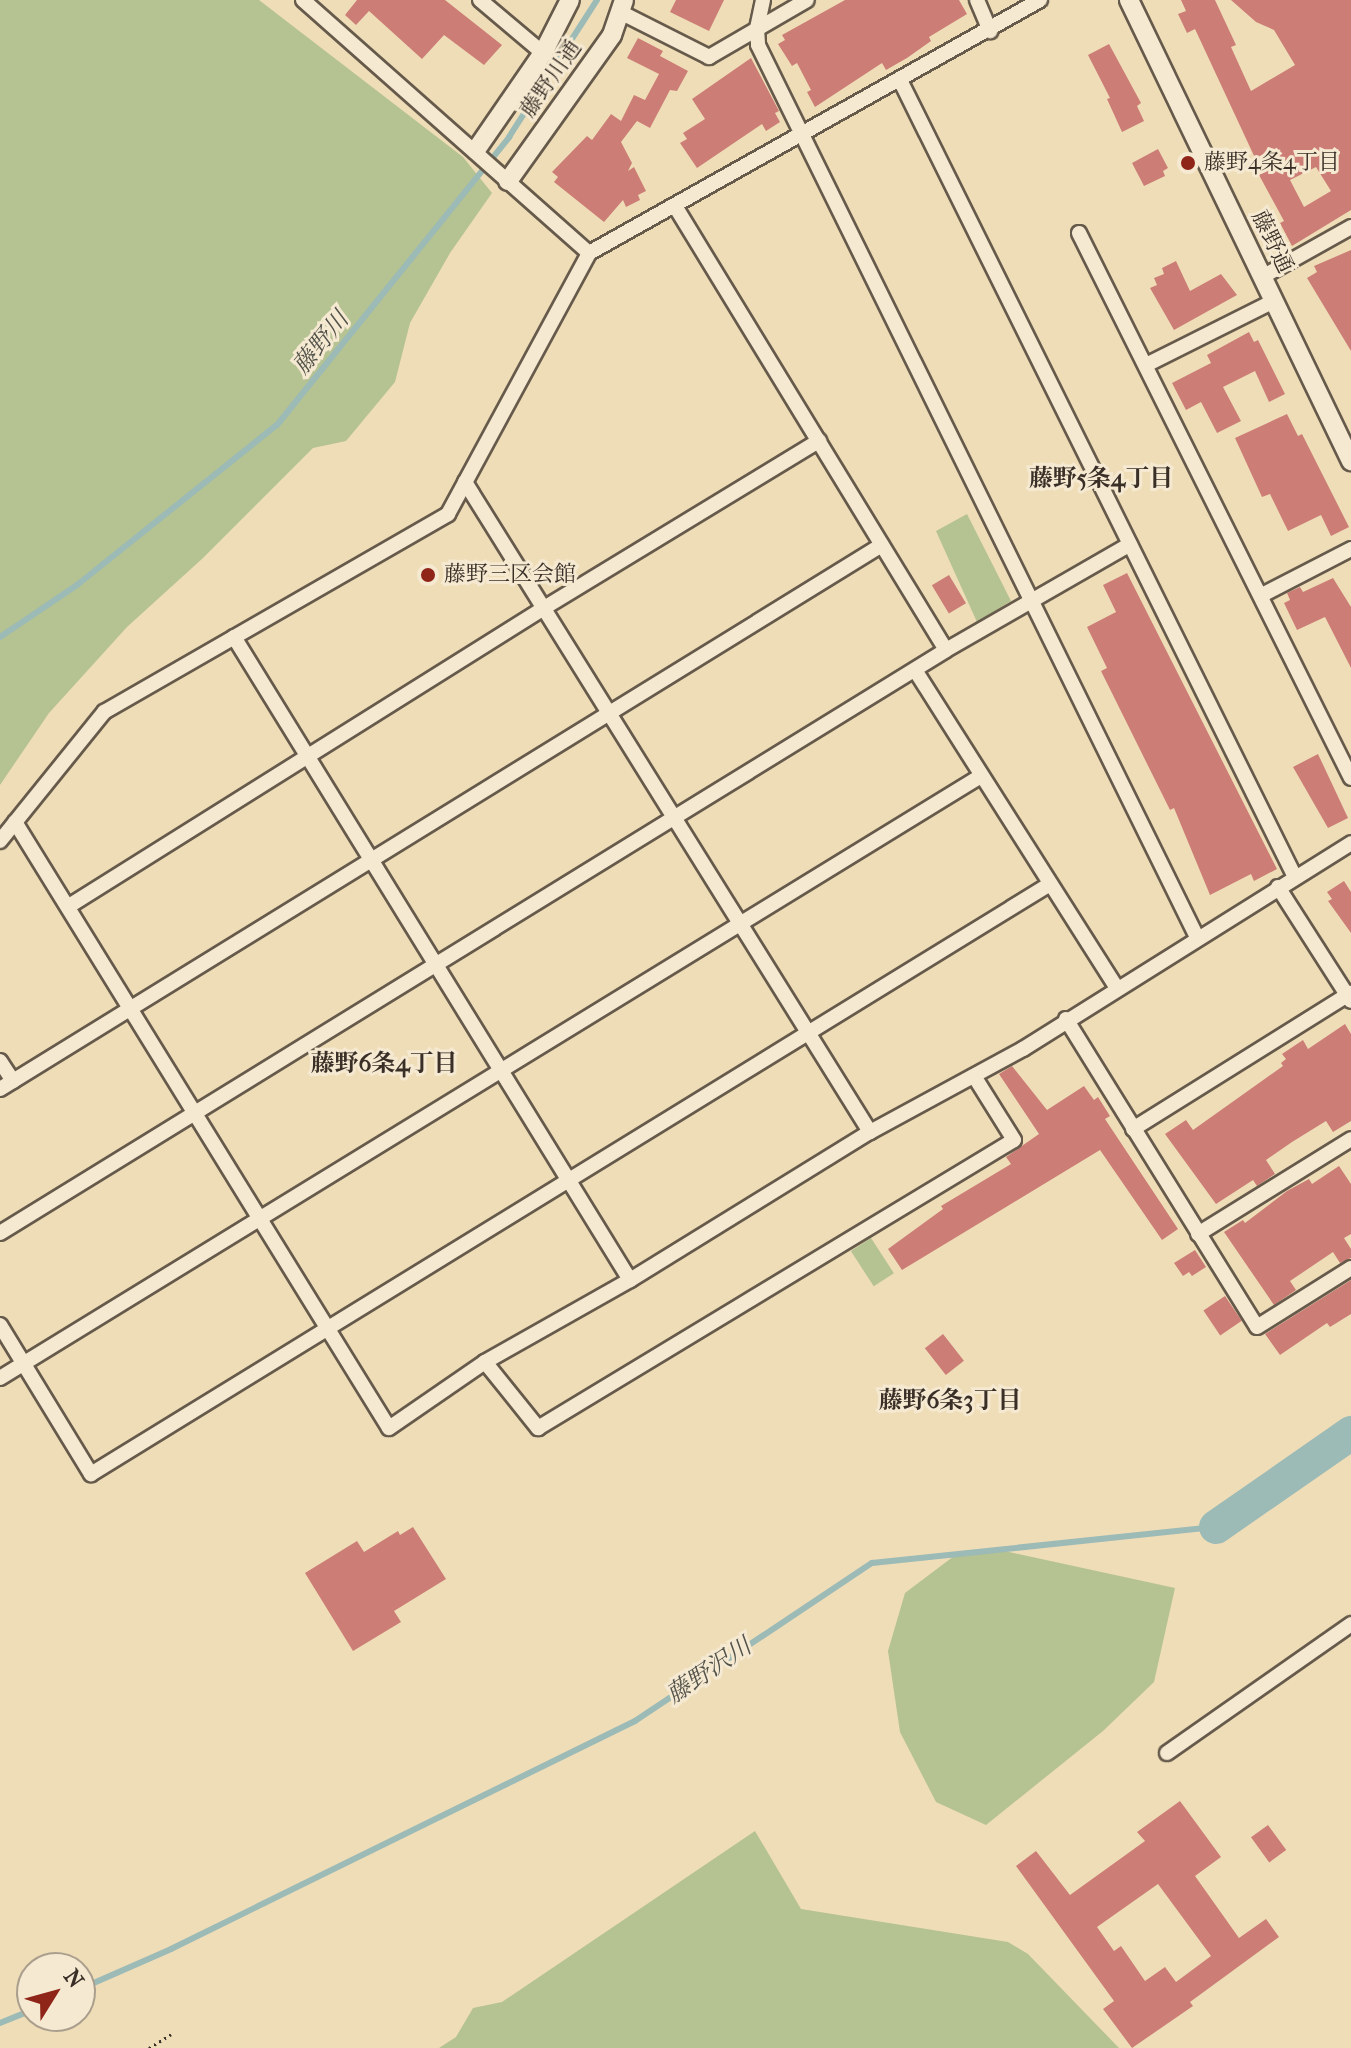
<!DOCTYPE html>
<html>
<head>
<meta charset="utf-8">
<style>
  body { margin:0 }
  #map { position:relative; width:1351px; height:2048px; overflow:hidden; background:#efddb8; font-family:"IM FELL French Canon","Noto Serif JP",serif }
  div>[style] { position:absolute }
  .green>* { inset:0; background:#b5c292; transform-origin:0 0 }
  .stream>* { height:6px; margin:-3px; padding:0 3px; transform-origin:3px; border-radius:3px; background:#9cbab6 }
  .river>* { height:34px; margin:-17px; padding:0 17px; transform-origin:17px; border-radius:17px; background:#9cbab6 }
  .building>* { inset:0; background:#cc7e76; transform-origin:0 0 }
  .path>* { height:3px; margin-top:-1.5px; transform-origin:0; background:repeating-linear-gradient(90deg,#392f27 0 2px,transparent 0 6px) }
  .roads { filter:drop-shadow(2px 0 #665a4b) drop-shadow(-2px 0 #665a4b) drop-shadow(0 2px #665a4b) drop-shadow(0 -2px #665a4b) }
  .minor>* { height:14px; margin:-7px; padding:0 7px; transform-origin:7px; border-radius:7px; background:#f5e9d1 }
  .tertiary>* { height:18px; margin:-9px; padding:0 9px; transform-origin:9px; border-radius:9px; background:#f5e9d1 }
  .dots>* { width:22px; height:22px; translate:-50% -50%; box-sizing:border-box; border:4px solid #f5e9d1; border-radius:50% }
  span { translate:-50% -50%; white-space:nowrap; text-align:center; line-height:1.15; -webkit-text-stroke:6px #f5e9d1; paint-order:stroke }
  .street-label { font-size:22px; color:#392f27 }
  .poi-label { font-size:22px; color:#392f27 }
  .left { translate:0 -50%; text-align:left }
  .water-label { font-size:24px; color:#52524b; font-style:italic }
  .neighbourhood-label { font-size:24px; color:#392f27; font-weight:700 }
  .north { position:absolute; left:16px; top:1952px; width:80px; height:80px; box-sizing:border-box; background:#f5e9d1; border:2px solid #aa9f8d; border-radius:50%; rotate:53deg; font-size:22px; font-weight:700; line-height:32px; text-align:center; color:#392f27 }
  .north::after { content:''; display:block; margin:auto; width:28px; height:36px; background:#8f2418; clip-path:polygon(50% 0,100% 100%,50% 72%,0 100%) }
</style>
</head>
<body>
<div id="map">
  <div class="green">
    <i style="clip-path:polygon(0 0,259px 0,463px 157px,492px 193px,450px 253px,410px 323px,395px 382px,346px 441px,313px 448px,203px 558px,127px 627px,49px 713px,0 785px)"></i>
    <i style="clip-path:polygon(967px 514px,1011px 601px,977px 622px,936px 531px)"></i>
    <i style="left:871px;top:1238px;width:42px;height:24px;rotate:57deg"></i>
    <i style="clip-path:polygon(1000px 1550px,1175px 1588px,1154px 1682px,1103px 1731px,986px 1825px,936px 1802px,900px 1732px,888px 1651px,905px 1593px,958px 1553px)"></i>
    <i style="clip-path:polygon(755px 1831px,801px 1909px,1008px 1942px,1028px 1954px,1119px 2048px,439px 2048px,456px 2037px,473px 2008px,502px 2002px)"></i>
  </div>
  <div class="stream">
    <i style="left:0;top:637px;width:93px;rotate:-34deg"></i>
    <i style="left:77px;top:585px;width:256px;rotate:-38.7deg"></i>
    <i style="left:277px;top:425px;width:370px;rotate:-51.1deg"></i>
    <i style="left:509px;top:137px;width:163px;rotate:-57.3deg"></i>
    <i style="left:80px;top:1989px;width:99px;rotate:-23.7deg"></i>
    <i style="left:171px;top:1949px;width:517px;rotate:-26.17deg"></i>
    <i style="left:635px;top:1721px;width:285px;rotate:-33.7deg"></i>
    <i style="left:872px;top:1563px;width:346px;rotate:-6deg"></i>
    <i style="left:0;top:2023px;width:35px;rotate:-22deg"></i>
  </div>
  <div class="river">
    <i style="left:1216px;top:1527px;width:165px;rotate:-34.8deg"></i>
  </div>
  <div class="building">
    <i style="clip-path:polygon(357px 0,445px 0,502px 45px,484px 65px,444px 35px,422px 59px,369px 11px,356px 25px,345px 15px)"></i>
    <i style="clip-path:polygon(676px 0,724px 0,709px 31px,670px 12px)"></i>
    <i style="clip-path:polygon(845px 0,959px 0,967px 14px,929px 37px,931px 41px,907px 58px,886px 70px,882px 63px,815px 107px,807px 92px,811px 90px,797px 63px,792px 66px,778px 44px,785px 40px,782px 35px)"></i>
    <i style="clip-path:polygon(evenodd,1181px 0,1215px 0,1236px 45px,1231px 47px,1251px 91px,1295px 65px,1274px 30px,1256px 22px,1231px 0,1351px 0,1351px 210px,1292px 246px,1280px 223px,1284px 221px,1259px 175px,1262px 173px,1195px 29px,1187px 33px,1178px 14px,1186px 11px,1181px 0,1316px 167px,1331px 191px,1304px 207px,1290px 180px,1316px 167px)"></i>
    <i style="clip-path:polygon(638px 38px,663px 51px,660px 56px,688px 71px,677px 91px,670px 90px,650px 128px,637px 121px,621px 142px,632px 163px,628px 171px,634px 167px,646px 191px,638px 195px,640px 200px,626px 207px,623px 200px,604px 222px,554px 182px,558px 177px,552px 172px,587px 136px,592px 140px,611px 114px,621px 121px,634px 95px,645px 100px,659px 74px,627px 58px)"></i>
    <i style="clip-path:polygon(1109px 44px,1141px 103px,1137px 106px,1144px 121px,1122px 132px,1107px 99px,1110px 98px,1088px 55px)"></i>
    <i style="clip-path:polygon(751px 58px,779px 111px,775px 113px,780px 122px,766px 131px,762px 124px,697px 168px,680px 143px,687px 139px,683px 133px,705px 119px,692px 99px)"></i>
    <i style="clip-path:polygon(1158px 149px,1168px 168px,1163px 171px,1165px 176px,1144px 186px,1132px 163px)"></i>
    <i style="clip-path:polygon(1351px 250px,1351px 351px,1307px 278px,1317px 272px,1314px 266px)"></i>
    <i style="clip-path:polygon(1176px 261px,1190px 291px,1221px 274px,1237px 295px,1174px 330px,1150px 288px,1157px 285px,1154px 278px,1164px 274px,1162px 268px)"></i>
    <i style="clip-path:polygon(1249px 332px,1254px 342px,1258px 340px,1285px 394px,1269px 402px,1255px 371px,1223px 387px,1241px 421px,1217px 433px,1201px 402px,1186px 410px,1172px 383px,1211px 363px,1207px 355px)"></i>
    <i style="clip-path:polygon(1287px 414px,1298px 436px,1302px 434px,1349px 527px,1331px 536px,1321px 515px,1288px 531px,1270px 494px,1262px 497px,1235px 438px)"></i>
    <i style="clip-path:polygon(1127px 573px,1277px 869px,1254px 881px,1251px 874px,1210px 895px,1174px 808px,1170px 810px,1101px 671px,1107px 668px,1087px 627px,1116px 612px,1103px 585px)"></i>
    <i style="left:949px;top:575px;width:33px;height:20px;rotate:59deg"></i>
    <i style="clip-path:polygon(1333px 578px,1351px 607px,1351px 668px,1325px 617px,1297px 630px,1284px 603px,1290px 600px,1287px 593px,1300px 587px,1303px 592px)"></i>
    <i style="clip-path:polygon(1318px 754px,1348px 818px,1328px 828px,1293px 767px)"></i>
    <i style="clip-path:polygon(1344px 881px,1351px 892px,1351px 933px,1328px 901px,1332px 899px,1327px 892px)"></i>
    <i style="clip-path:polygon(1345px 1024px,1351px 1034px,1351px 1121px,1333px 1132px,1326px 1121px,1292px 1142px,1266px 1160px,1275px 1174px,1257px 1186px,1253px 1180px,1216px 1204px,1165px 1134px,1186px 1120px,1193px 1130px,1283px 1066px,1281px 1063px,1286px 1059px,1282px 1054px,1303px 1040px,1308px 1049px)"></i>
    <i style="clip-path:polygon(1012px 1066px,1047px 1110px,1084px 1086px,1094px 1100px,1098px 1097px,1110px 1116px,1105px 1119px,1178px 1229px,1162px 1240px,1100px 1150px,902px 1270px,888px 1249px,943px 1209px,941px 1206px,1011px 1164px,1006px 1157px,1039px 1134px,999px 1074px)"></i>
    <i style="clip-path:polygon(1339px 1166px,1351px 1184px,1351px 1234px,1344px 1238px,1351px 1249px,1351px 1258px,1340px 1263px,1333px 1252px,1290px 1281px,1296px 1290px,1274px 1305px,1224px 1232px,1243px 1220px,1245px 1223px,1287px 1191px,1309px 1179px,1312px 1184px)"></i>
    <i style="clip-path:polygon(1195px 1250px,1206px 1267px,1192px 1276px,1189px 1272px,1183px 1276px,1174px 1263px)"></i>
    <i style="clip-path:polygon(1351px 1280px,1351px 1314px,1330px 1327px,1327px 1323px,1280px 1355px,1265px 1334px)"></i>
    <i style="left:1225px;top:1296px;width:30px;height:26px;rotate:56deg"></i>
    <i style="left:943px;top:1334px;width:34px;height:23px;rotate:52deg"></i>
    <i style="clip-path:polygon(413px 1527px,446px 1579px,394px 1611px,401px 1622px,353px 1651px,305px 1573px,357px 1541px,364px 1552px,398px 1531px,400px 1535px)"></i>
    <i style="clip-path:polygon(evenodd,1180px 1801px,1221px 1857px,1195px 1876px,1239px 1938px,1266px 1919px,1279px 1937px,1190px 2002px,1193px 2006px,1132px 2048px,1103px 2009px,1114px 2001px,1016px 1866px,1036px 1851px,1070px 1895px,1145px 1841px,1137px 1832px,1180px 1801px,1158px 1884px,1211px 1956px,1176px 1982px,1165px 1967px,1145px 1981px,1121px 1946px,1114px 1951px,1097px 1927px,1158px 1884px)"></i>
    <i style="left:1268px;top:1825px;width:31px;height:21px;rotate:54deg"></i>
  </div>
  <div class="path">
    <i style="left:149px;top:2048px;width:26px;rotate:-32deg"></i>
  </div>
  <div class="roads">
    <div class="minor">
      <i style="left:303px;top:0;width:382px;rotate:41.5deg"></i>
      <i style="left:480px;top:0;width:82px;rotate:40.1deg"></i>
      <i style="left:763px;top:0;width:30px;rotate:102deg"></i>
      <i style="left:757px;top:29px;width:16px;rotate:86deg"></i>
      <i style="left:758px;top:45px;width:994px;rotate:63.8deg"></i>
      <i style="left:977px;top:0;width:34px;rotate:67deg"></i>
      <i style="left:620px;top:12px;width:100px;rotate:26.8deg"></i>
      <i style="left:709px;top:57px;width:113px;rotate:-30.2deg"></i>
      <i style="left:900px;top:80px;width:890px;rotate:63.64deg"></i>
      <i style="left:675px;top:206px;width:520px;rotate:58.6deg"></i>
      <i style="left:1079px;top:233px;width:609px;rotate:63.48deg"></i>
      <i style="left:1262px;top:277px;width:102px;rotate:-29.3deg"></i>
      <i style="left:1146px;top:365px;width:143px;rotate:-26.6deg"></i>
      <i style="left:465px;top:482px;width:766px;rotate:58.07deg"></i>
      <i style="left:1262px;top:595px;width:100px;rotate:-27.3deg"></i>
      <i style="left:234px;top:637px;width:755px;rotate:58.37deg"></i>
      <i style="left:915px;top:670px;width:377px;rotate:57.6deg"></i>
      <i style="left:15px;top:822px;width:712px;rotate:58.32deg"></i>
      <i style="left:389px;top:1428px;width:116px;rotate:-34.5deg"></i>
      <i style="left:485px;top:1362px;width:167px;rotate:-29.5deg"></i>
      <i style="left:630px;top:1280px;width:282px;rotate:-31.7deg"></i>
      <i style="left:870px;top:1132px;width:174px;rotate:-28.5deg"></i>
      <i style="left:1023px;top:1049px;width:387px;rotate:-32.1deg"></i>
      <i style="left:0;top:841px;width:166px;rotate:-51.1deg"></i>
      <i style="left:104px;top:712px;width:397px;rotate:-29.9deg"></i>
      <i style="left:448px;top:514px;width:297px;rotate:-61.6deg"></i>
      <i style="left:589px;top:253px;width:517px;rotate:-29.29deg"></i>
      <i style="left:1278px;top:887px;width:135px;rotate:57.4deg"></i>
      <i style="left:69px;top:906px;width:561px;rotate:-32.1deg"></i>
      <i style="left:544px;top:608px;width:322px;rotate:-31.3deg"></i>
      <i style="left:1066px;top:1019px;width:362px;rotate:58.2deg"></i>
      <i style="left:1257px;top:1327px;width:111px;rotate:-32.1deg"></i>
      <i style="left:0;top:1061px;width:24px;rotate:57deg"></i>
      <i style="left:0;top:1089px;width:1036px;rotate:-31.67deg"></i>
      <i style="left:1133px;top:1129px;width:257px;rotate:-32deg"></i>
      <i style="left:0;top:1233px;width:1111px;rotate:-31.64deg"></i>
      <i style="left:946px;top:650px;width:212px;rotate:-29.9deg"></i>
      <i style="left:1198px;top:1234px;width:180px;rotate:-31.8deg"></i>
      <i style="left:0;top:1325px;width:175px;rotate:58.6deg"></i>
      <i style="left:91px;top:1474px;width:1126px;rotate:-31.6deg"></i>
      <i style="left:485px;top:1362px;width:85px;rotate:51.2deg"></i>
      <i style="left:538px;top:1428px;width:556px;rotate:-31.18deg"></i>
      <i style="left:1014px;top:1140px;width:75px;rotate:-122deg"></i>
      <i style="left:0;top:1378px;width:1151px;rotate:-31.54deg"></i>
      <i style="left:1167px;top:1753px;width:225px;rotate:-35deg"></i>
    </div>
    <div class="tertiary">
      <i style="left:1129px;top:0;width:512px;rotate:64.29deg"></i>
      <i style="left:476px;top:150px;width:118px;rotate:-55.4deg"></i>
      <i style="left:543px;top:53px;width:59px;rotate:-63deg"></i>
      <i style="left:508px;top:181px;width:179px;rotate:-54.5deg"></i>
      <i style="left:612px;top:35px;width:37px;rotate:-71deg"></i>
    </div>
  </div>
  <div class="dots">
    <i style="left:1188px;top:163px;background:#8f2418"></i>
    <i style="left:428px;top:575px;background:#8f2418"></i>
  </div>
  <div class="street-label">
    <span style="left:551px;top:79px;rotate:-55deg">藤野川通</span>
    <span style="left:1272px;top:242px;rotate:64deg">藤野通</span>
  </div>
  <div class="poi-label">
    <span class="left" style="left:1204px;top:163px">藤野4条4丁目</span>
    <span class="left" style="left:444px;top:575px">藤野三区会館</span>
  </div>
  <div class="water-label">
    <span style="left:321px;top:343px;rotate:-51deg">藤野川</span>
    <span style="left:709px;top:1671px;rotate:-34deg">藤野沢川</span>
  </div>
  <div class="neighbourhood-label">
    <span style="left:1101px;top:479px">藤野5条4丁目</span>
    <span style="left:384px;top:1064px">藤野6条4丁目</span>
    <span style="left:950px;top:1401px">藤野6条3丁目</span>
  </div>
  <div class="north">N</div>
</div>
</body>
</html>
